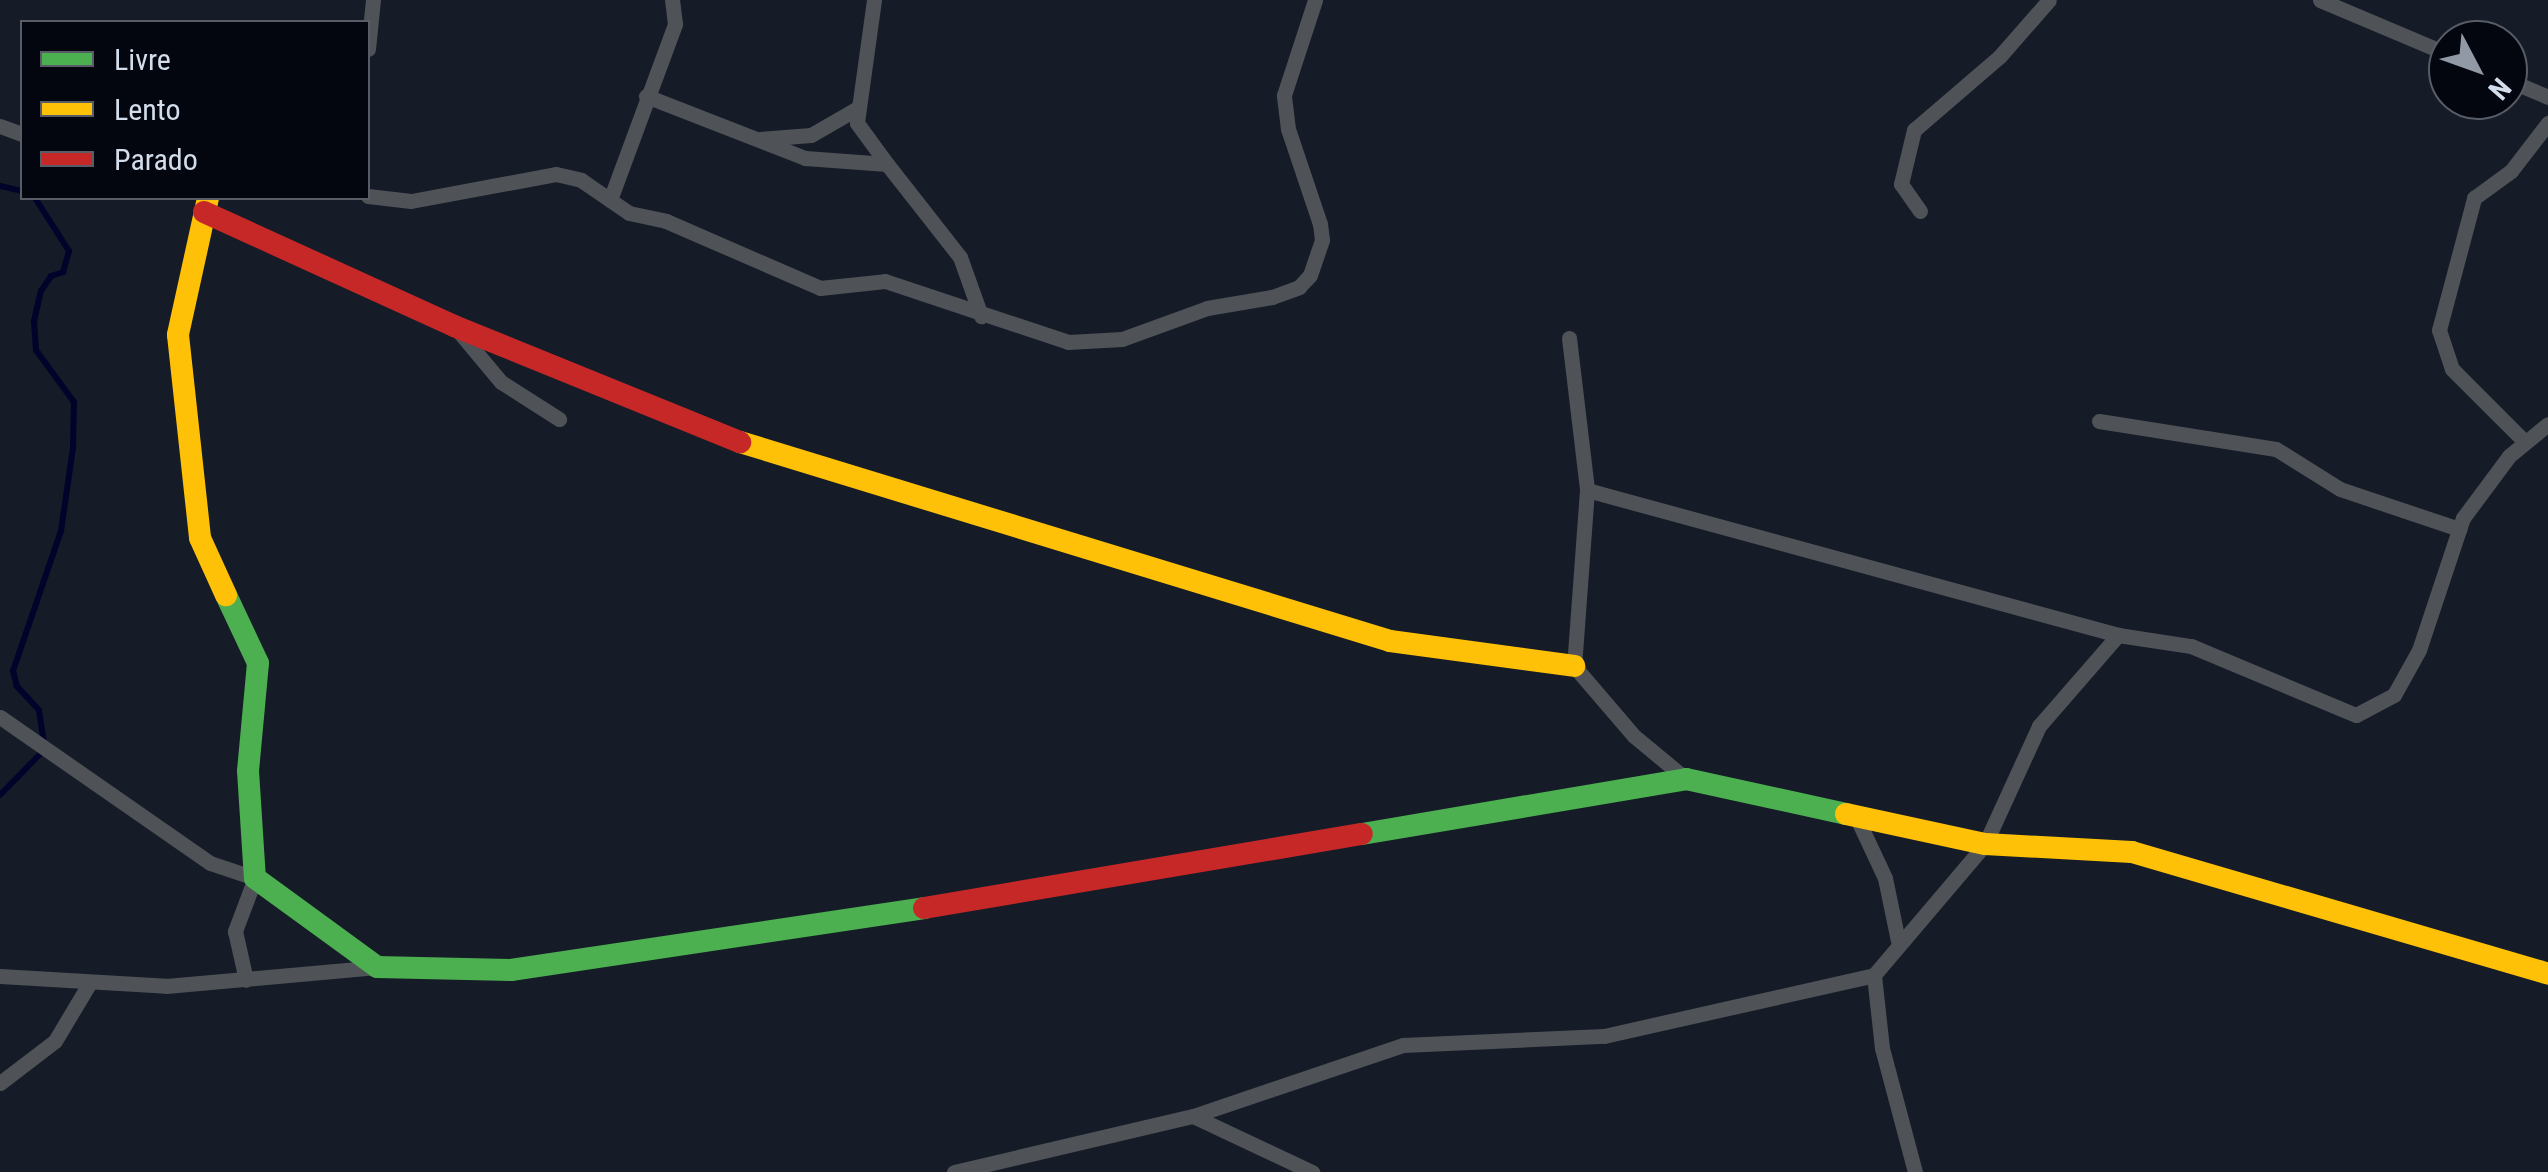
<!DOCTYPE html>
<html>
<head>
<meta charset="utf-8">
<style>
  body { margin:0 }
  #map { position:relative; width:2548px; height:1172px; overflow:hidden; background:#151c27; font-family:"Roboto Condensed",sans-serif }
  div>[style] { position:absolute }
  .stream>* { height:6px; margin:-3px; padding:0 3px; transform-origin:3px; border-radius:3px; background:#02032a }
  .street>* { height:15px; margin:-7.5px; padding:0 7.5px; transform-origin:7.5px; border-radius:7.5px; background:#4f5257 }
  .fast>* { height:22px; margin:-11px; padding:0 11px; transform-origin:11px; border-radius:11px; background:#4caf50 }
  .slow>* { height:22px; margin:-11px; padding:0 11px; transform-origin:11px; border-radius:11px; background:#ffc107 }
  .jam>* { height:22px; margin:-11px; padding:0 11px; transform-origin:11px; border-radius:11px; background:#c62828 }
  span { translate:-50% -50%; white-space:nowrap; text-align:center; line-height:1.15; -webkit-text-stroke:8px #03060e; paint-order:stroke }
  .legend { position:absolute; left:20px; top:20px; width:350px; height:180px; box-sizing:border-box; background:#03060e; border:2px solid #575c66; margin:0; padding:12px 18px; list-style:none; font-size:30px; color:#d4ddeb }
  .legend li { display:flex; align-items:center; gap:20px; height:50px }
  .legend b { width:50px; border:2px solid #575c66 }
  .north { position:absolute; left:2428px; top:20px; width:100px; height:100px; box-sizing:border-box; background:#03060e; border:2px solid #575c66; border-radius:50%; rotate:131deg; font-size:28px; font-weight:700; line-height:40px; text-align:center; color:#d4ddeb }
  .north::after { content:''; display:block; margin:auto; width:35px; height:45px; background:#9199a6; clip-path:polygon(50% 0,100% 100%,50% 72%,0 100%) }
</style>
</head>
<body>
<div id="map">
  <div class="stream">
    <i style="left:0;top:186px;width:23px;rotate:13deg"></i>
    <i style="left:0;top:795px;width:64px;rotate:-45.6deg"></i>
    <i style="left:45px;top:749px;width:39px;rotate:-99deg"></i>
    <i style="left:39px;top:710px;width:33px;rotate:-133deg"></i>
    <i style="left:17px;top:686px;width:16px;rotate:-105deg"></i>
    <i style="left:13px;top:671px;width:148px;rotate:-71.1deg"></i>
    <i style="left:61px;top:531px;width:84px;rotate:-81.8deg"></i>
    <i style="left:73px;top:448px;width:46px;rotate:-88.8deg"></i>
    <i style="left:74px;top:402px;width:64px;rotate:-126.2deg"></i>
    <i style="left:36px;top:350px;width:29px;rotate:-94deg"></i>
    <i style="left:34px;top:321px;width:31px;rotate:-77deg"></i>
    <i style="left:41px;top:291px;width:18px;rotate:-56deg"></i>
    <i style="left:51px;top:276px;width:13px;rotate:-18deg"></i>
    <i style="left:63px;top:272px;width:22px;rotate:-74deg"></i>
    <i style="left:69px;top:251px;width:63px;rotate:-122.7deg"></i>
  </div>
  <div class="street">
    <i style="left:874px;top:0;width:124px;rotate:97.9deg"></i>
    <i style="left:857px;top:123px;width:51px;rotate:53.8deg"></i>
    <i style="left:2320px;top:0;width:139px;rotate:22.9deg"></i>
    <i style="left:368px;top:49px;width:49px;rotate:-84.2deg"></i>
    <i style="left:2508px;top:80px;width:43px;rotate:23deg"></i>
    <i style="left:646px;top:96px;width:171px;rotate:21.3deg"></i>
    <i style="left:805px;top:158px;width:82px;rotate:4.2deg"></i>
    <i style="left:887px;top:164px;width:118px;rotate:51.9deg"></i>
    <i style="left:960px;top:257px;width:63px;rotate:70.4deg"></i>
    <i style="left:0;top:126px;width:23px;rotate:20deg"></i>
    <i style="left:760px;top:139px;width:51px;rotate:-4.5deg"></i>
    <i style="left:811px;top:135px;width:54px;rotate:-29.9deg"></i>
    <i style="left:368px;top:196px;width:43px;rotate:6.6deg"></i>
    <i style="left:411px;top:201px;width:147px;rotate:-10.5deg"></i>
    <i style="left:556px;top:174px;width:26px;rotate:13deg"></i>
    <i style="left:581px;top:180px;width:58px;rotate:34.5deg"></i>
    <i style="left:629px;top:213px;width:38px;rotate:12deg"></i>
    <i style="left:666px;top:221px;width:168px;rotate:23.5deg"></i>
    <i style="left:820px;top:288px;width:65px;rotate:-6.1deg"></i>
    <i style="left:885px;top:281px;width:193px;rotate:18.4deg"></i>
    <i style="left:1068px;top:342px;width:54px;rotate:-3.2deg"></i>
    <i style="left:1122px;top:339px;width:90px;rotate:-20deg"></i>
    <i style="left:1207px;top:308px;width:66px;rotate:-9.6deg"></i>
    <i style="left:1272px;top:297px;width:29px;rotate:-20deg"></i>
    <i style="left:1299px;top:287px;width:16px;rotate:-47deg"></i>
    <i style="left:1310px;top:275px;width:37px;rotate:-71deg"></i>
    <i style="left:1322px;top:240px;width:16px;rotate:-97deg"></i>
    <i style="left:1320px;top:224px;width:100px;rotate:-108.6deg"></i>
    <i style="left:1288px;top:129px;width:34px;rotate:-97deg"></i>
    <i style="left:1284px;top:95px;width:100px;rotate:-71.9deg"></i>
    <i style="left:610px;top:200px;width:188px;rotate:-69.7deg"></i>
    <i style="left:675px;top:24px;width:24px;rotate:-97deg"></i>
    <i style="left:1920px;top:211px;width:33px;rotate:-125deg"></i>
    <i style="left:1901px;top:184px;width:56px;rotate:-76.5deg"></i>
    <i style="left:1914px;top:130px;width:113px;rotate:-40.7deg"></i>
    <i style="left:2000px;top:56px;width:74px;rotate:-48.8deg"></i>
    <i style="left:455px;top:327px;width:72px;rotate:50.1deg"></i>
    <i style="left:501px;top:382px;width:69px;rotate:32.5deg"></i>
    <i style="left:1569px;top:338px;width:153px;rotate:83.2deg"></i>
    <i style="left:1587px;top:490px;width:176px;rotate:94.2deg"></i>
    <i style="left:1574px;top:666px;width:92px;rotate:49.4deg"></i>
    <i style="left:1634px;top:736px;width:67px;rotate:39.6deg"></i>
    <i style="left:2099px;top:421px;width:179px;rotate:9deg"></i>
    <i style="left:2276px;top:449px;width:75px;rotate:32deg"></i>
    <i style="left:2340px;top:489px;width:126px;rotate:18.6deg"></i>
    <i style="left:2524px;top:441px;width:102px;rotate:-135deg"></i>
    <i style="left:2452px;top:369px;width:41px;rotate:-108.4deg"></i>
    <i style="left:2439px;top:330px;width:137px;rotate:-75.1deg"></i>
    <i style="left:2474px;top:198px;width:46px;rotate:-36.1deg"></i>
    <i style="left:2511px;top:171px;width:61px;rotate:-52.4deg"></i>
    <i style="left:1587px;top:490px;width:550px;rotate:15.27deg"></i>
    <i style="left:2118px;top:635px;width:74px;rotate:8.6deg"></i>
    <i style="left:2191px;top:646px;width:179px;rotate:22.7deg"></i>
    <i style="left:2356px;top:715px;width:43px;rotate:-27.8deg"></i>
    <i style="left:2394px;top:695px;width:51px;rotate:-60.9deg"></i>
    <i style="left:2419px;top:650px;width:139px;rotate:-71.6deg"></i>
    <i style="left:2463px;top:518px;width:77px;rotate:-53.4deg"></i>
    <i style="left:2509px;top:456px;width:50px;rotate:-39.4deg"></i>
    <i style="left:0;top:717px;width:256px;rotate:34.8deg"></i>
    <i style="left:210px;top:863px;width:47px;rotate:18.4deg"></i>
    <i style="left:255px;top:878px;width:57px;rotate:110.7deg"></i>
    <i style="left:235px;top:931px;width:50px;rotate:77.3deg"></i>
    <i style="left:1855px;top:814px;width:71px;rotate:64.9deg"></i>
    <i style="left:1885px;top:878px;width:64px;rotate:78.3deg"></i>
    <i style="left:0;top:976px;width:166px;rotate:3.4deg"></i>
    <i style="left:166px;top:986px;width:212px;rotate:-5.1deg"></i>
    <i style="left:0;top:1083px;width:69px;rotate:-37.4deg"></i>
    <i style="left:55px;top:1041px;width:66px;rotate:-59.2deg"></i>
    <i style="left:1193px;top:1116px;width:132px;rotate:25.2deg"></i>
    <i style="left:954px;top:1172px;width:245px;rotate:-13.2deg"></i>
    <i style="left:1193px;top:1116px;width:222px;rotate:-18.7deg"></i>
    <i style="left:1403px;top:1045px;width:201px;rotate:-2.6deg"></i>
    <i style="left:1604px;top:1036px;width:277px;rotate:-12.7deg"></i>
    <i style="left:1915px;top:1172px;width:128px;rotate:-104.9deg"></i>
    <i style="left:1882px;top:1048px;width:73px;rotate:-96.3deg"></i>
    <i style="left:1874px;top:975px;width:172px;rotate:-49.7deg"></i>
    <i style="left:1985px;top:844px;width:130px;rotate:-65.4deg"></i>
    <i style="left:2039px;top:726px;width:121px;rotate:-49deg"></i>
  </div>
  <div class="fast">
    <i style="left:226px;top:595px;width:75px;rotate:64.8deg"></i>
    <i style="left:258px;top:663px;width:108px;rotate:95.3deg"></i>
    <i style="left:248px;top:771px;width:107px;rotate:86.3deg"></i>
    <i style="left:255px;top:878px;width:151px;rotate:36.1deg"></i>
    <i style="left:377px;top:967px;width:134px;rotate:1.3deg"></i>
    <i style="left:511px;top:970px;width:418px;rotate:-8.5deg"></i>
    <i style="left:1362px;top:834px;width:329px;rotate:-9.6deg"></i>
    <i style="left:1686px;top:779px;width:164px;rotate:12.3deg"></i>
  </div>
  <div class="slow">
    <i style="left:208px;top:198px;width:140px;rotate:102.4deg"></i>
    <i style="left:178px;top:335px;width:204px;rotate:83.8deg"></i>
    <i style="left:200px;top:538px;width:63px;rotate:65.5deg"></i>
    <i style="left:740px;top:442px;width:680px;rotate:17.02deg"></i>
    <i style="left:1390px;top:641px;width:186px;rotate:7.7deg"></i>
    <i style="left:1846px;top:814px;width:142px;rotate:12.2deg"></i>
    <i style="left:1985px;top:844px;width:147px;rotate:3.1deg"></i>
    <i style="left:2132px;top:852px;width:434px;rotate:16.3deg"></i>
  </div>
  <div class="jam">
    <i style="left:204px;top:212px;width:275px;rotate:24.5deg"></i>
    <i style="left:454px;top:326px;width:309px;rotate:22.1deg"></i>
    <i style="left:924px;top:908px;width:444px;rotate:-9.6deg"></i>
  </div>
  <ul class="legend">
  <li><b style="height:12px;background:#4caf50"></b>Livre</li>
  <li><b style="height:12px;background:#ffc107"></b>Lento</li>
  <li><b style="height:12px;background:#c62828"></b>Parado</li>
  </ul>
  <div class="north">N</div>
</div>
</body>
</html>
